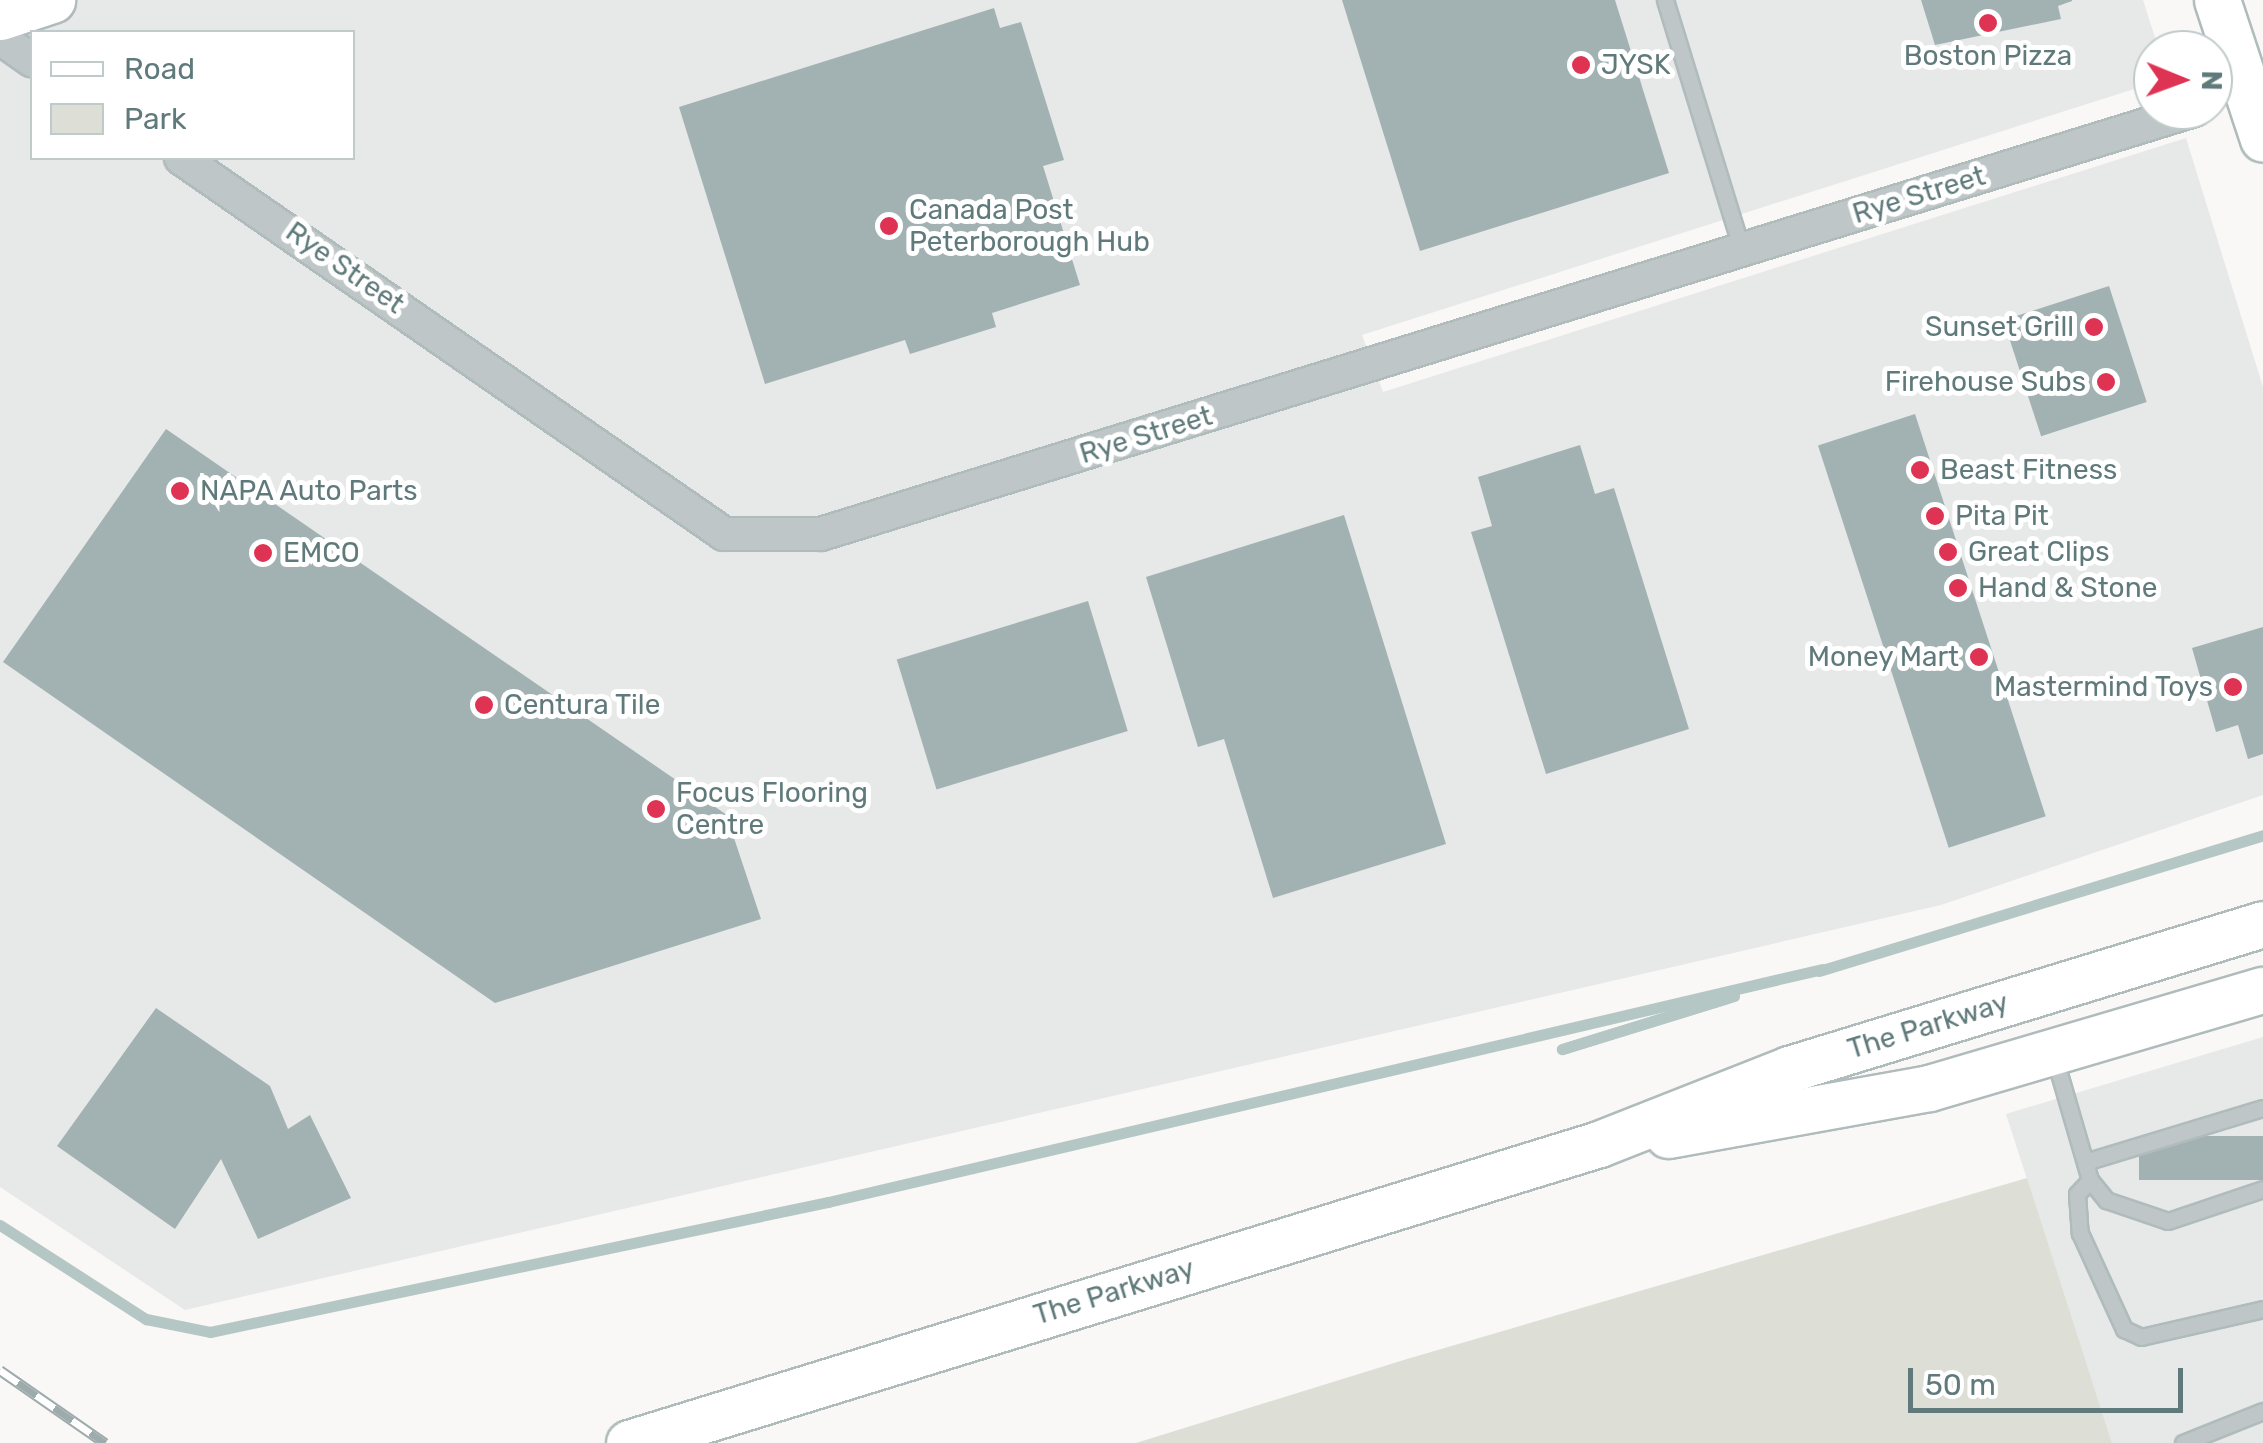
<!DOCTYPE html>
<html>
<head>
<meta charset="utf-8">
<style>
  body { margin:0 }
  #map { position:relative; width:2263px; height:1443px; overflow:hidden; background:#f9f8f7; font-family:Rubik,sans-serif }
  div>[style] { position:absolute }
  .built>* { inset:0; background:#e7e8e8 }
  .green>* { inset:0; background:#ddded6 }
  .stream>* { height:11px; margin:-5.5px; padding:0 5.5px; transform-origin:5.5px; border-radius:5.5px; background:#b5c7c4 }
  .building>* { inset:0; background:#a2b2b2; transform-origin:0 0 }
  .roads { filter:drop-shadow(2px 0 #b0bbbc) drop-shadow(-2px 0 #b0bbbc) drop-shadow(0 2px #b0bbbc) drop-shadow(0 -2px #b0bbbc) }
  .lane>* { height:15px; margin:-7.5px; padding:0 7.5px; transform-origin:7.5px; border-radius:7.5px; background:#bec6c7 }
  .street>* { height:32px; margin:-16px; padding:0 16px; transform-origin:16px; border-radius:16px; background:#bec6c7 }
  .secondary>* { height:45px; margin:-22.5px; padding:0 22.5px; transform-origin:22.5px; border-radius:22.5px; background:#fff }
  .rail>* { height:11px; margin-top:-5.5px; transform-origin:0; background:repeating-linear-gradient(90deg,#fff 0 22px,#9eabac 0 44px); box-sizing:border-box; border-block:2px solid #9eabac }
  .dots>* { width:28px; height:28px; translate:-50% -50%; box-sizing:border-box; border:5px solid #fff; border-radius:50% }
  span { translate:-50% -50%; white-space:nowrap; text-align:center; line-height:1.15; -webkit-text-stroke:10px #fff; paint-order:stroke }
  .poi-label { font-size:28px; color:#607a7b }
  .left { translate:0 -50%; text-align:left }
  .right { translate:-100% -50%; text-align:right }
  .street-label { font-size:28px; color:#607a7b }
  .legend { position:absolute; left:30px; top:30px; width:325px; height:130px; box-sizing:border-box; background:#fff; border:2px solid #bfcaca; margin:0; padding:12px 18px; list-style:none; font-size:30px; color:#607a7b }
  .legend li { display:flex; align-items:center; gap:20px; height:50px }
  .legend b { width:50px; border:2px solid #bfcaca }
  .north { position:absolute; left:2133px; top:30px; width:100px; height:100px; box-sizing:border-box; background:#fff; border:2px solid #bfcaca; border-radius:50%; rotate:91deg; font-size:28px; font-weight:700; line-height:40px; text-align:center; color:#607a7b }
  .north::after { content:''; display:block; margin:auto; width:35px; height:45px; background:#de3353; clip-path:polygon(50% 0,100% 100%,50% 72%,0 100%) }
  .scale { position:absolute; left:1908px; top:1368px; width:275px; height:45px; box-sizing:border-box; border:5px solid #607a7b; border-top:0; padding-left:12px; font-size:30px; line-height:35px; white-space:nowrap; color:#607a7b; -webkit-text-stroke:8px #fff; paint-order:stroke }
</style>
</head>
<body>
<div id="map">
  <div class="built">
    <i style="clip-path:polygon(evenodd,0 0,2143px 0,2159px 50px,2153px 83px,1362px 335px,1383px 392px,2186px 138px,2263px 387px,2263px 795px,1941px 905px,185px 1310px,0 1187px,0 0,32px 32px,352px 32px,352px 158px,32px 158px,32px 32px)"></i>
    <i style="clip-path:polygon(2263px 1037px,2263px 1443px,2112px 1443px,2006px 1114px)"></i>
  </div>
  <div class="green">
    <i style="clip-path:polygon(2027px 1178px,2112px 1443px,1136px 1443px,1407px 1359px)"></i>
  </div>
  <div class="stream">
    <i style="left:1819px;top:971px;width:464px;rotate:-17deg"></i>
    <i style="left:1727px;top:998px;width:173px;rotate:162.8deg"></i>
    <i style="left:1562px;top:1049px;width:180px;rotate:-17.1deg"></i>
    <i style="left:0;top:1225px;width:174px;rotate:32.8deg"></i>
    <i style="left:146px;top:1319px;width:65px;rotate:11.5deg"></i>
    <i style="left:210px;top:1332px;width:632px;rotate:-11.88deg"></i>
    <i style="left:828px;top:1202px;width:1021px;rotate:-13.19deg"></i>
  </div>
  <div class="building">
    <i style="clip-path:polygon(1342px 0,1615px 0,1669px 173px,1420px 251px)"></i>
    <i style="clip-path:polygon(1921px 0,2072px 0,2072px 1px,2058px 6px,2061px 19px,1935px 45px)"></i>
    <i style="clip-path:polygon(994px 8px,1000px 28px,1021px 22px,1064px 160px,1043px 166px,1080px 285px,992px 313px,996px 327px,910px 354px,905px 340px,765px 384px,679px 107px)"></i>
    <i style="left:2109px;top:286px;width:122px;height:111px;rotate:72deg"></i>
    <i style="left:1915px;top:414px;width:423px;height:102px;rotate:72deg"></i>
    <i style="clip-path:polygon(166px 429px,740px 824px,733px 835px,761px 919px,495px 1003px,3px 662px)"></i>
    <i style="clip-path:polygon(1580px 445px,1595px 494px,1614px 488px,1689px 729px,1546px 774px,1471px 532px,1492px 526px,1478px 477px)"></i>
    <i style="clip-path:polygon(1344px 515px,1446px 844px,1273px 898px,1224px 739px,1198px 747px,1146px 577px)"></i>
    <i style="left:1088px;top:601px;width:136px;height:200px;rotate:73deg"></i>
    <i style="clip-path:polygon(2263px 627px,2263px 754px,2248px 759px,2238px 725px,2216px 732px,2192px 648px)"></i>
    <i style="clip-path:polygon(156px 1008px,270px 1086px,288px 1129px,310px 1115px,351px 1198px,258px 1239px,221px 1159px,175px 1229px,57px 1146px)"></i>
    <i style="left:2263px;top:1136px;width:44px;height:124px;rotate:90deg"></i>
  </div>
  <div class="roads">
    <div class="lane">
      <i style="left:1665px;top:0;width:262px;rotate:72.9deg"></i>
      <i style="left:2054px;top:1056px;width:129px;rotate:73.8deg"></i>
      <i style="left:2090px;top:1180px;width:26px;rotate:51deg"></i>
      <i style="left:2106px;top:1200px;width:65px;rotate:18.7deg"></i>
      <i style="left:2168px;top:1221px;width:100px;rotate:-18.6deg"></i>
      <i style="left:2085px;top:1162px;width:186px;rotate:-16.9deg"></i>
      <i style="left:2090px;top:1180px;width:19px;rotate:133deg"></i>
      <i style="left:2077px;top:1194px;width:39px;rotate:86deg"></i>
      <i style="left:2080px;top:1233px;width:106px;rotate:65.4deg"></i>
      <i style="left:2124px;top:1329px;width:19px;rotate:25deg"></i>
      <i style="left:2141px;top:1337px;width:125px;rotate:-12.9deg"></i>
      <i style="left:2183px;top:1443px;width:86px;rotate:-21.8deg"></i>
    </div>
    <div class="street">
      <i style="left:0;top:38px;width:39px;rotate:35deg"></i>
      <i style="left:181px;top:158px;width:660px;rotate:34.7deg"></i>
      <i style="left:724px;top:534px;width:97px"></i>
      <i style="left:821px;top:534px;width:1437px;rotate:-17.16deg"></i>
    </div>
    <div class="secondary">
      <i style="left:2217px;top:0;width:146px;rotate:71.7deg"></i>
      <i style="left:0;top:17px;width:55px;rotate:-18.1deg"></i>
      <i style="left:1668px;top:1135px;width:265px;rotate:-10.2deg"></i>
      <i style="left:1929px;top:1088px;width:348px;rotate:-16.4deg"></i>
      <i style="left:629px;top:1443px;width:1015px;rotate:-17.13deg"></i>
      <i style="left:1599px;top:1144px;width:204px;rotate:-21.5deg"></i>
      <i style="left:1789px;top:1069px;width:496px;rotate:-17deg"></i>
    </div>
  </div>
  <div class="rail">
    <i style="left:0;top:1370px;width:128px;rotate:34.8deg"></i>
  </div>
  <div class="dots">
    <i style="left:1988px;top:23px;background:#de3353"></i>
    <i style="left:1581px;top:65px;background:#de3353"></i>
    <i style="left:889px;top:226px;background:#de3353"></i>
    <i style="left:2094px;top:327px;background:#de3353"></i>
    <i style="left:2106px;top:382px;background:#de3353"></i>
    <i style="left:1920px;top:470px;background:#de3353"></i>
    <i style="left:180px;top:491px;background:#de3353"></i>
    <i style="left:1935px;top:516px;background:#de3353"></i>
    <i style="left:1948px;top:552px;background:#de3353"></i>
    <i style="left:263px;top:553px;background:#de3353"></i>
    <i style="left:1958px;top:588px;background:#de3353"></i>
    <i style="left:1979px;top:657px;background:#de3353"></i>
    <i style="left:2233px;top:687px;background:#de3353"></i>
    <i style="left:484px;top:705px;background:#de3353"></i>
    <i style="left:656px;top:809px;background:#de3353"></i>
  </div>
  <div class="poi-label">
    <span style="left:1988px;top:56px">Boston Pizza</span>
    <span class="left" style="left:1601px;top:65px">JYSK</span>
    <span class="left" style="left:909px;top:226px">Canada Post<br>Peterborough Hub</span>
    <span class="right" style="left:2074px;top:327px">Sunset Grill</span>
    <span class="right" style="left:2086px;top:382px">Firehouse Subs</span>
    <span class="left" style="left:1940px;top:470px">Beast Fitness</span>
    <span class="left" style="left:200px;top:491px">NAPA Auto Parts</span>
    <span class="left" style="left:1955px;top:516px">Pita Pit</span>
    <span class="left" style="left:1968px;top:552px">Great Clips</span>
    <span class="left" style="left:283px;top:553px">EMCO</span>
    <span class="left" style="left:1978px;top:588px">Hand &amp; Stone</span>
    <span class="right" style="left:1959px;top:657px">Money Mart</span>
    <span class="right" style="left:2213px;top:687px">Mastermind Toys</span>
    <span class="left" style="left:504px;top:705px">Centura Tile</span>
    <span class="left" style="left:676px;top:809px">Focus Flooring<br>Centre</span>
  </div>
  <div class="street-label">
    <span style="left:1919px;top:195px;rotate:-17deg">Rye Street</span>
    <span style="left:345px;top:268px;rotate:35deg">Rye Street</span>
    <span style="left:1146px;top:435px;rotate:-17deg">Rye Street</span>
    <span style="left:1928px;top:1026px;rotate:-17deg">The Parkway</span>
    <span style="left:1114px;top:1292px;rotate:-17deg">The Parkway</span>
  </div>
  <ul class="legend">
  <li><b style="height:12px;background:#fff"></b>Road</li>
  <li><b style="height:28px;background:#ddded6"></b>Park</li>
  </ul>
  <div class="north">N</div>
  <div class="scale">50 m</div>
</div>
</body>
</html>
